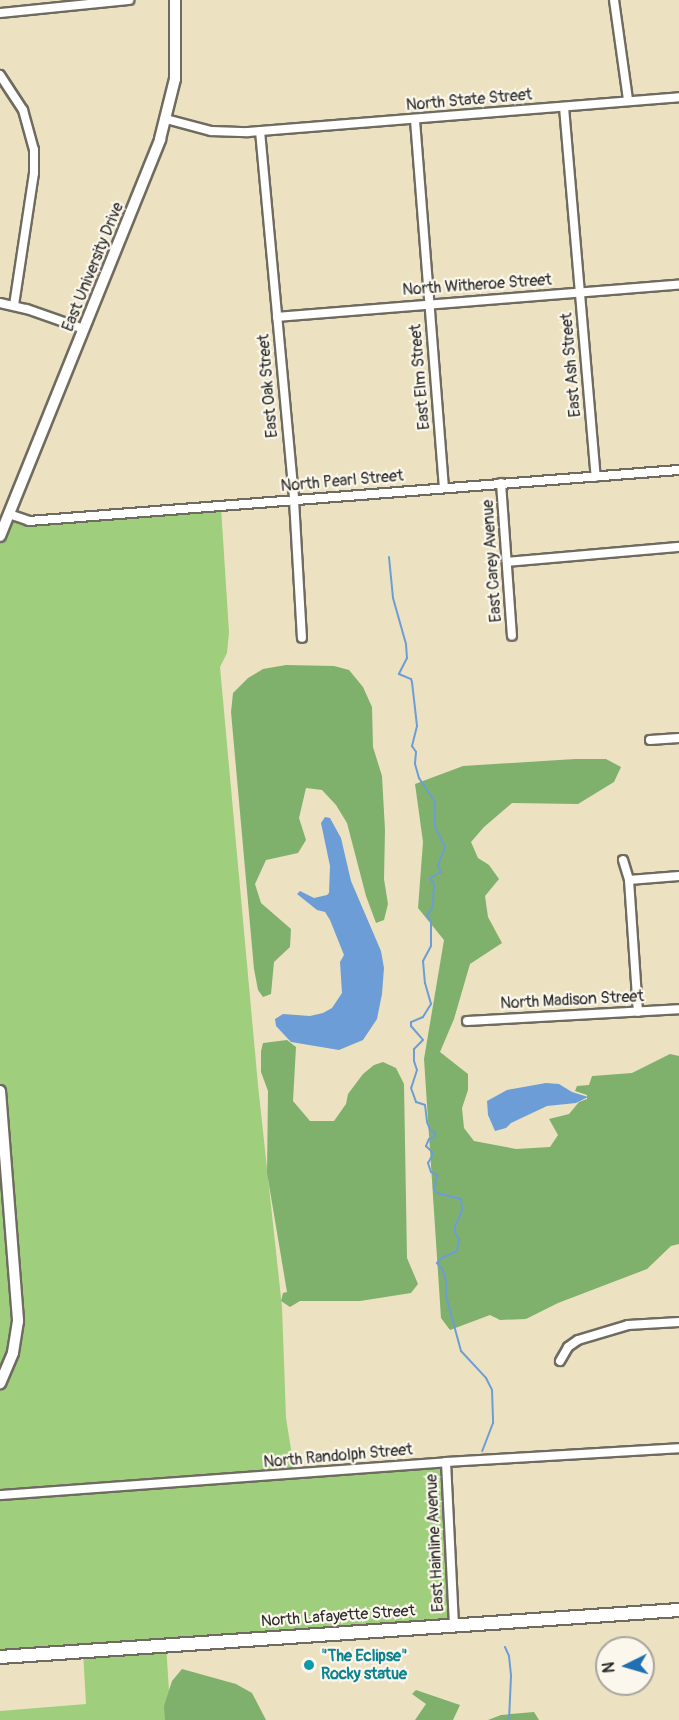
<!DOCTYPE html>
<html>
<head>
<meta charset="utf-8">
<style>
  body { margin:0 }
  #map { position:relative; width:679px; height:1720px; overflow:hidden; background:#ece2c1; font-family:Pangolin,sans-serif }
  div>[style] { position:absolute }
  .green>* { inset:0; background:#9fce7c }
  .forest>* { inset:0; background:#7fb16c }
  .water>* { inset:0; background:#6c9dd6 }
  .stream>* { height:2px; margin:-1px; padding:0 1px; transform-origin:1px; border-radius:1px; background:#6c9dd6 }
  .roads { filter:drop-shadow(2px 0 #6f6b60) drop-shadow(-2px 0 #6f6b60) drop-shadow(0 2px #6f6b60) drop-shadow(0 -2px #6f6b60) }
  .minor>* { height:8px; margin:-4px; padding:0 4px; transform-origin:4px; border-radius:4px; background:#fff }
  .major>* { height:10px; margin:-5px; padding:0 5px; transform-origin:5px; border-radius:5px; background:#fff }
  .highway>* { height:12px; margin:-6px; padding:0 6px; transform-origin:6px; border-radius:6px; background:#fff }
  .dots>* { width:16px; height:16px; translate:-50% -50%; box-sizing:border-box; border:3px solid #fbf7ec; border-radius:50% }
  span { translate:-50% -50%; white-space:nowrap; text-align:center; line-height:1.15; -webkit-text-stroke:4.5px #fbf7ec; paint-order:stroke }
  .street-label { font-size:16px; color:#2b2b2b }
  .culture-label { font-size:16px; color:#0d838f; font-weight:700 }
  .left { translate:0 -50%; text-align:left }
  .north { position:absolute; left:595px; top:1636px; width:60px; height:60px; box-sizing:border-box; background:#fbf7ec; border:2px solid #a8a59f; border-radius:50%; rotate:265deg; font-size:16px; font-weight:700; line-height:24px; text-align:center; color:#2b2b2b }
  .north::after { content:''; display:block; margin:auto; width:21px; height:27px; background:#1f6fb2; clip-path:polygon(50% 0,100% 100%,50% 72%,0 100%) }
</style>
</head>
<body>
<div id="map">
  <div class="green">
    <i style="clip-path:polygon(221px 507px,229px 632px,227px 653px,220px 667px,258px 1085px,282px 1307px,286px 1418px,295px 1474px,446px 1462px,454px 1624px,166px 1645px,171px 1720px,0 1720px,0 1711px,86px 1704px,83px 1651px,0 1657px,0 536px,9px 514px,22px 519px)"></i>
  </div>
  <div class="forest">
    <i style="clip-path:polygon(286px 665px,334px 666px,349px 670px,363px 687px,372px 707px,373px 747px,382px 776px,385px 830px,384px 879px,388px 904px,384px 920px,376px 923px,366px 896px,347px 823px,336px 805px,322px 790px,306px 788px,299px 818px,306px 840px,298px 853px,266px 860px,255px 884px,261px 903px,291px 929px,290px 947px,274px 962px,271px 994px,263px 997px,258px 990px,254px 969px,231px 712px,233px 693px,248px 678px,263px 669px)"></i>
    <i style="clip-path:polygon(575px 759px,606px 759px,621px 767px,614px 782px,578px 804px,512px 803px,484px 827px,471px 842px,478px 858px,489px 865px,499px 879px,485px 896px,488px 917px,502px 943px,470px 964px,454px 1019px,440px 1052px,468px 1074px,468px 1090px,462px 1108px,464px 1128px,474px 1141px,516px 1149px,550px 1147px,558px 1135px,549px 1119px,569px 1114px,579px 1102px,587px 1099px,587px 1095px,575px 1091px,577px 1086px,589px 1085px,592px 1076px,632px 1073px,670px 1054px,679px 1056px,679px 1244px,671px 1246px,647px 1269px,558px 1303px,526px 1319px,500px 1320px,490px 1315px,450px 1330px,441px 1318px,424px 1059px,444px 940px,418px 908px,423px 842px,415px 784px,463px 766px)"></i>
    <i style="clip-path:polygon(287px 1040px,296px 1047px,293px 1101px,310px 1121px,334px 1121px,346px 1104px,348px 1094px,363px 1074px,374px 1065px,383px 1062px,396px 1068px,404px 1084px,407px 1258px,418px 1284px,411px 1293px,360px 1301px,300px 1301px,290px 1307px,281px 1301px,283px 1293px,287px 1292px,267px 1173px,268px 1091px,261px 1072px,261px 1051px,263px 1043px)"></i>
    <i style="clip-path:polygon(182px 1669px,236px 1684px,252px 1693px,266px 1720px,165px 1720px,164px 1706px,172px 1681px)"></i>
    <i style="clip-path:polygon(416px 1690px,460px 1705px,453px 1720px,415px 1720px,426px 1704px,412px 1694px)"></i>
    <i style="clip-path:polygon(534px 1712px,539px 1720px,488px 1720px,501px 1715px)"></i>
  </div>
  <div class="water">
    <i style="clip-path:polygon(325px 817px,330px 818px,341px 838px,351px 881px,381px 951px,384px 968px,382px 994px,377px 1019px,363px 1040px,339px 1050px,291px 1042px,276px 1026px,275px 1019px,283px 1014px,310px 1016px,323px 1013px,332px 1008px,342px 993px,340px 962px,344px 955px,330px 920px,325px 912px,317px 910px,297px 894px,300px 891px,314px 898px,327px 895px,329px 893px,330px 866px,321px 823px)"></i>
    <i style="clip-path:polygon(546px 1083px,559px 1084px,572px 1092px,588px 1097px,576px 1103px,547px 1106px,511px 1123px,506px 1128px,495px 1131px,488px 1115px,487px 1101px,507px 1090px)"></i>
  </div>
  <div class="stream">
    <i style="left:389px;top:557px;width:41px;rotate:84.4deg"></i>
    <i style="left:393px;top:598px;width:48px;rotate:74.2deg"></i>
    <i style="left:406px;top:644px;width:14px;rotate:86deg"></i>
    <i style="left:407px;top:658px;width:18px;rotate:117deg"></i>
    <i style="left:399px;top:674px;width:13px;rotate:23deg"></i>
    <i style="left:411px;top:679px;width:3px;rotate:72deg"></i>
    <i style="left:412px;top:682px;width:44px;rotate:83.5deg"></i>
    <i style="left:417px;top:726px;width:21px;rotate:104deg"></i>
    <i style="left:412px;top:746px;width:7px;rotate:56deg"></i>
    <i style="left:416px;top:752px;width:12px;rotate:95deg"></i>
    <i style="left:415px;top:764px;width:15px;rotate:74deg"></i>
    <i style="left:419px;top:778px;width:29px;rotate:56deg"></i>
    <i style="left:435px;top:802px;width:25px;rotate:90deg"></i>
    <i style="left:435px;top:827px;width:22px;rotate:63deg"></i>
    <i style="left:445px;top:847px;width:19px;rotate:111deg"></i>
    <i style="left:438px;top:865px;width:8px;rotate:67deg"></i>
    <i style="left:441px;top:872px;width:13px;rotate:151deg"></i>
    <i style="left:430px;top:878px;width:7px;rotate:56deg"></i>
    <i style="left:434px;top:884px;width:22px;rotate:93deg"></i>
    <i style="left:433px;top:906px;width:12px;rotate:121deg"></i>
    <i style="left:427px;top:916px;width:7px;rotate:56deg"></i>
    <i style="left:431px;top:922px;width:24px;rotate:90deg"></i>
    <i style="left:431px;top:946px;width:17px;rotate:118deg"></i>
    <i style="left:423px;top:961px;width:22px;rotate:85deg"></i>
    <i style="left:425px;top:983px;width:22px;rotate:74deg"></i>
    <i style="left:431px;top:1004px;width:15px;rotate:122deg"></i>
    <i style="left:423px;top:1017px;width:13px;rotate:157deg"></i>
    <i style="left:411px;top:1022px;width:4px;rotate:90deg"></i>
    <i style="left:411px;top:1026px;width:18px;rotate:49deg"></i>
    <i style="left:423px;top:1040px;width:13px;rotate:135deg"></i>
    <i style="left:414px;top:1049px;width:12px;rotate:90deg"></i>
    <i style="left:414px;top:1061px;width:9px;rotate:72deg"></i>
    <i style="left:417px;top:1070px;width:19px;rotate:108deg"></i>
    <i style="left:411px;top:1088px;width:15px;rotate:70deg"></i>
    <i style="left:416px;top:1102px;width:9px;rotate:18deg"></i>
    <i style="left:425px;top:1105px;width:17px;rotate:83deg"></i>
    <i style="left:427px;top:1122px;width:9px;rotate:69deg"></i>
    <i style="left:430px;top:1130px;width:6px;rotate:31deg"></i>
    <i style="left:435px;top:1133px;width:4px;rotate:90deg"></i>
    <i style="left:435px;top:1137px;width:6px;rotate:162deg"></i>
    <i style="left:429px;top:1139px;width:8px;rotate:113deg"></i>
    <i style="left:426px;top:1146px;width:8px;rotate:45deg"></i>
    <i style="left:432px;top:1152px;width:4px;rotate:90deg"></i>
    <i style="left:432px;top:1156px;width:8px;rotate:120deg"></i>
    <i style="left:428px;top:1163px;width:9px;rotate:72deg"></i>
    <i style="left:431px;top:1172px;width:7px;rotate:27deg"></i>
    <i style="left:437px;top:1175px;width:14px;rotate:102deg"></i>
    <i style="left:434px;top:1189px;width:5px;rotate:53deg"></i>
    <i style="left:437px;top:1193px;width:25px;rotate:14deg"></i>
    <i style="left:461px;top:1199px;width:12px;rotate:85deg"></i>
    <i style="left:462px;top:1211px;width:17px;rotate:114deg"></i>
    <i style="left:455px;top:1227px;width:6px;rotate:90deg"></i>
    <i style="left:455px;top:1233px;width:7px;rotate:56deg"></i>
    <i style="left:459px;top:1239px;width:12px;rotate:99deg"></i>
    <i style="left:457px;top:1251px;width:19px;rotate:155deg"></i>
    <i style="left:440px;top:1259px;width:5px;rotate:127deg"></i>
    <i style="left:437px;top:1263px;width:9px;rotate:49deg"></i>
    <i style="left:443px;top:1270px;width:12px;rotate:76deg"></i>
    <i style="left:446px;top:1282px;width:14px;rotate:90deg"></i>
    <i style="left:446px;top:1296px;width:57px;rotate:74.7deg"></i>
    <i style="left:461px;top:1351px;width:37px;rotate:47deg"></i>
    <i style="left:486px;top:1378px;width:13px;rotate:63deg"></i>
    <i style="left:492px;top:1390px;width:33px;rotate:88deg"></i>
    <i style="left:493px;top:1423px;width:30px;rotate:111deg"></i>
    <i style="left:505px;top:1647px;width:10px;rotate:66deg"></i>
    <i style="left:509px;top:1656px;width:20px;rotate:84deg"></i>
    <i style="left:511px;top:1676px;width:44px;rotate:92.6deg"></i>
  </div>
  <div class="roads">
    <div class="minor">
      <i style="left:614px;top:0;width:101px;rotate:82deg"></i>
      <i style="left:0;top:13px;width:130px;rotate:-5.8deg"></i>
      <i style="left:0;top:75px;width:42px;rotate:56.7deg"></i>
      <i style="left:23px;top:110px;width:41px;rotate:74.6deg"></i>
      <i style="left:34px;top:150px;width:23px;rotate:90deg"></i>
      <i style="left:34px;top:173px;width:134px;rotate:98.6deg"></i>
      <i style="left:564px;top:107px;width:371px;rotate:85.1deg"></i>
      <i style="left:166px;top:119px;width:47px;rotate:14.9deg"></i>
      <i style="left:211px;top:131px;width:37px;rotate:2deg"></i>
      <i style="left:248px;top:132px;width:432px;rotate:-4.6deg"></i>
      <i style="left:415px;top:120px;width:369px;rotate:85.5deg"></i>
      <i style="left:260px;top:131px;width:371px;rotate:84.7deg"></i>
      <i style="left:294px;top:500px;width:138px;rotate:86.7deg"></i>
      <i style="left:0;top:303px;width:28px;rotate:13deg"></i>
      <i style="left:27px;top:309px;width:60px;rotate:19.3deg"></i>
      <i style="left:277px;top:317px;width:403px;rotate:-4.6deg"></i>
      <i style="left:501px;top:483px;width:153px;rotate:85.9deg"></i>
      <i style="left:9px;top:514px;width:21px;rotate:19deg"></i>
      <i style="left:29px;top:521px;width:652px;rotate:-4.49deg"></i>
      <i style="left:507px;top:562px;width:173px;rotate:-5deg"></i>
      <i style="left:650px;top:740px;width:29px;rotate:-4deg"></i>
      <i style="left:623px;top:860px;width:21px;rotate:73deg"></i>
      <i style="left:629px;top:880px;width:132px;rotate:86.1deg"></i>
      <i style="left:629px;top:880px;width:50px;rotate:-4.6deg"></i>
      <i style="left:467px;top:1021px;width:212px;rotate:-3.2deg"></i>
      <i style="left:560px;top:1361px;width:16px;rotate:-60deg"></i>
      <i style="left:568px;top:1347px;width:12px;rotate:-35deg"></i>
      <i style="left:578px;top:1340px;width:52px;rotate:-16.7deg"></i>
      <i style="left:628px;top:1325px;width:51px;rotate:-3.4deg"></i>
      <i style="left:446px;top:1462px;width:162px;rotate:87.2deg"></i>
      <i style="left:0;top:1495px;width:447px;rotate:-4.2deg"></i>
      <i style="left:446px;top:1462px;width:233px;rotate:-3.4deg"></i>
    </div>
    <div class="major">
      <i style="left:0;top:536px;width:428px;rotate:-68deg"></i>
      <i style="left:160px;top:139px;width:62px;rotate:-76deg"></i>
      <i style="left:175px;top:79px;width:79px;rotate:-90deg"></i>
      <i style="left:0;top:1091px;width:231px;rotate:85.5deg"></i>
      <i style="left:18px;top:1321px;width:32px;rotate:99deg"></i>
      <i style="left:13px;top:1353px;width:33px;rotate:113deg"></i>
    </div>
    <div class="highway">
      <i style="left:0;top:1657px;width:681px;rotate:-3.96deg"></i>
    </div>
  </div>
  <div class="dots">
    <i style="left:309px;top:1665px;background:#0f9aa8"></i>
  </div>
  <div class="street-label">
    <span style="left:469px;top:100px;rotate:-5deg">North State Street</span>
    <span style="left:93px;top:267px;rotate:-68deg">East University Drive</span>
    <span style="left:477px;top:285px;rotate:-4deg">North Witheroe Street</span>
    <span style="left:571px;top:365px;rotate:-95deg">East Ash Street</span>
    <span style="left:420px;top:377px;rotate:-95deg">East Elm Street</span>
    <span style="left:268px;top:386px;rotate:-95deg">East Oak Street</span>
    <span style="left:342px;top:481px;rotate:-5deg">North Pearl Street</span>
    <span style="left:492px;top:561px;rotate:-94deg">East Carey Avenue</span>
    <span style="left:572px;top:1000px;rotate:-3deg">North Madison Street</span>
    <span style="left:338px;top:1456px;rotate:-5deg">North Randolph Street</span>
    <span style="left:435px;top:1543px;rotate:-93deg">East Hainline Avenue</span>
    <span style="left:338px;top:1616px;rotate:-4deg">North Lafayette Street</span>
  </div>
  <div class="culture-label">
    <span class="left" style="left:321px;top:1665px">"The Eclipse"<br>Rocky statue</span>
  </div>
  <div class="north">N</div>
</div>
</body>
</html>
